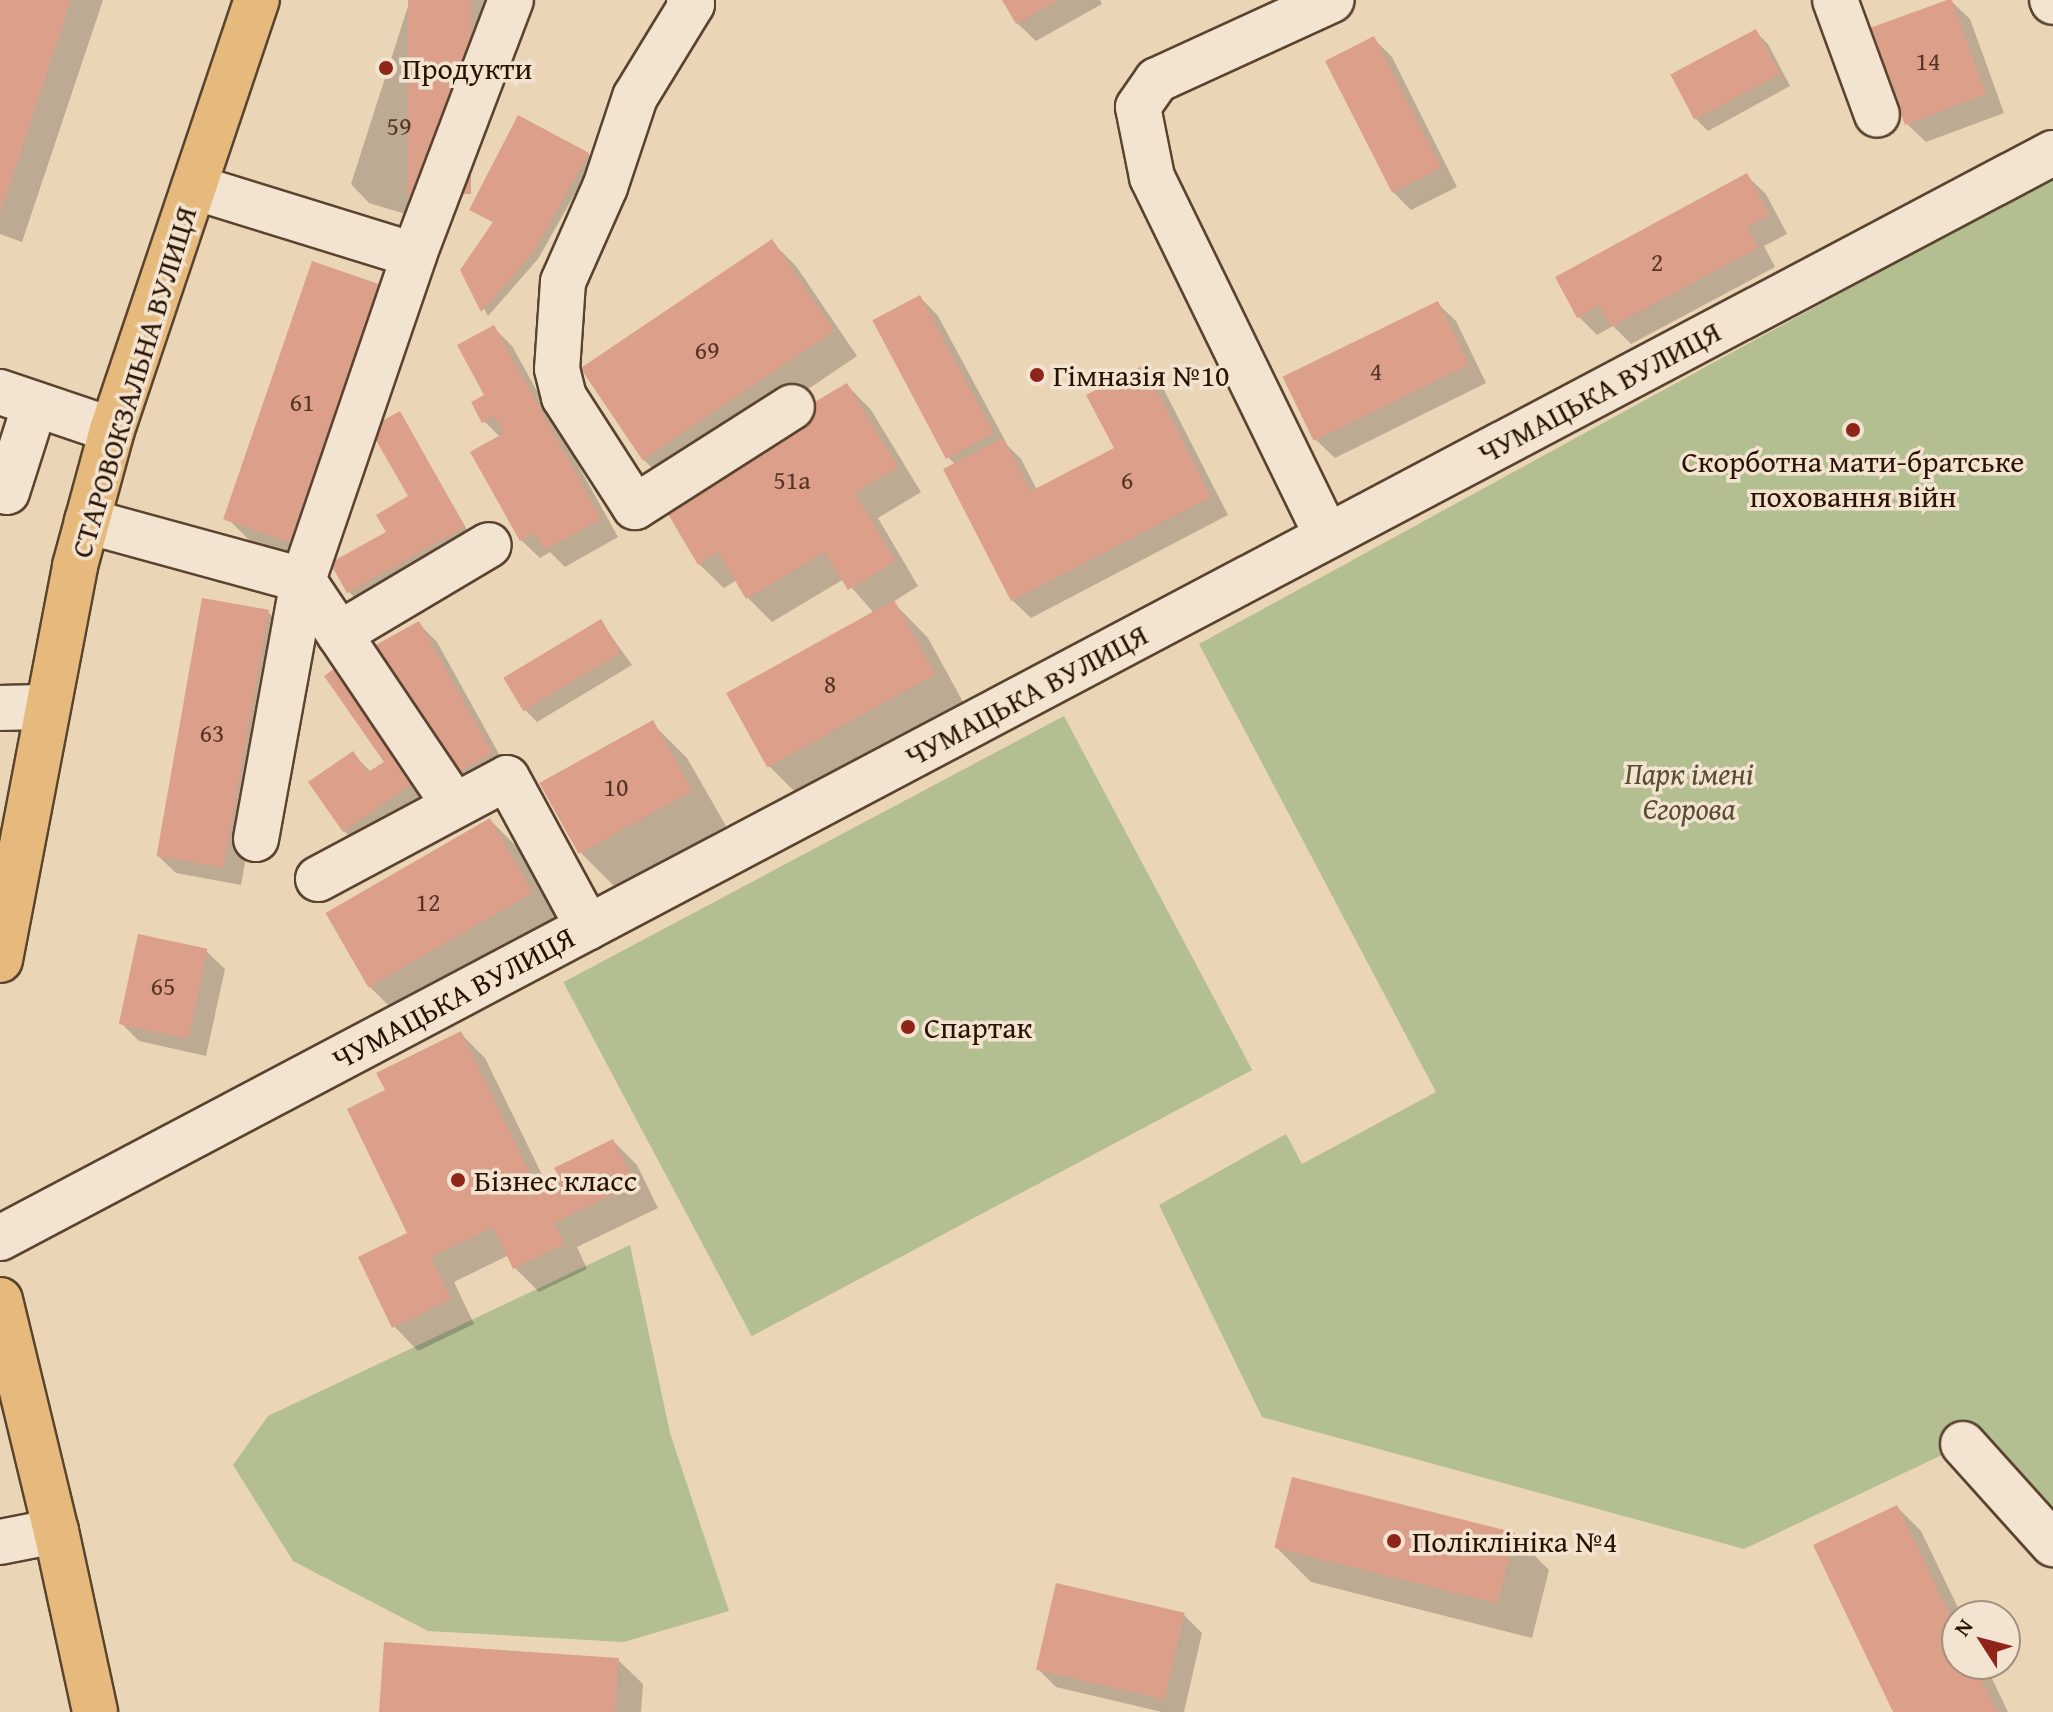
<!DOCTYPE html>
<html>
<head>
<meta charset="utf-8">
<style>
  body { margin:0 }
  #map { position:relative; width:2053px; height:1712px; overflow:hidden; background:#ebd5b7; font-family:"Gentium Book Plus",serif }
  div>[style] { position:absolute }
  .green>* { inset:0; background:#b3be91; transform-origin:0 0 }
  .shadow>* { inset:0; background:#0003 }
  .building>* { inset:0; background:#dc9f8a; transform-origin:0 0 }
  .roads { filter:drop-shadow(2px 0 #5a432f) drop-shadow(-2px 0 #5a432f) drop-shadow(0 2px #5a432f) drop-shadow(0 -2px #5a432f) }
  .minor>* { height:44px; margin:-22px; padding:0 22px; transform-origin:22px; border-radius:22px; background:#f2e4d0 }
  .major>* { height:44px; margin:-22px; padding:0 22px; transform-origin:22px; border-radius:22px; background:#e6ba7c }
  .dots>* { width:22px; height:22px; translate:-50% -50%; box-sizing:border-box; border:4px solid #f2e4d0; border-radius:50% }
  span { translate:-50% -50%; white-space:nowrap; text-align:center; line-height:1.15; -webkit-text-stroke:7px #f2e4d0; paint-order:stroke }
  .number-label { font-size:26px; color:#563524 }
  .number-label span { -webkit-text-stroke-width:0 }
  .poi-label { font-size:30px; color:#291202 }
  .left { translate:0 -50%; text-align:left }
  .street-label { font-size:30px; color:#291202 }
  .park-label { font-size:30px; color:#594e34; font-style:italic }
  .north { position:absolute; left:1941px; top:1600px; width:80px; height:80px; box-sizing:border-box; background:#f2e4d0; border:2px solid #a2907e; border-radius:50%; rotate:306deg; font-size:22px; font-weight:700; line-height:32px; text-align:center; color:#291202 }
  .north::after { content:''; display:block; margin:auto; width:28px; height:36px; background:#8f2418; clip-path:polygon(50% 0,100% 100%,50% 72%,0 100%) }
</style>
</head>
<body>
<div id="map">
  <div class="green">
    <i style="clip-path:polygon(2053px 177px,2053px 1544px,1963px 1445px,1744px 1549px,1262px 1417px,1159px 1205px,1286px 1134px,1302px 1164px,1436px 1092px,1199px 644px)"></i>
    <i style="left:1064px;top:716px;width:401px;height:567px;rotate:62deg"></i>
    <i style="clip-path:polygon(630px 1245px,670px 1433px,729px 1611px,624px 1642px,428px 1631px,293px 1561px,233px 1465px,268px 1416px)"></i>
  </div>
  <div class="shadow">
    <i style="clip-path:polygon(0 0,103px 0,22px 242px,0 234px)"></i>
    <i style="clip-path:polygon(410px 0,492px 0,425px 220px,369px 203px,351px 184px)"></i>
    <i style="clip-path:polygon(1005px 0,1100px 0,1102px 4px,1036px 41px,1017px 23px)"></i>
    <i style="clip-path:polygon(1951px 1px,1970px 19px,2004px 113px,1926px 142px,1907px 124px)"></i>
    <i style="clip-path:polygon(1756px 32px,1768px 44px,1790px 86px,1708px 131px,1696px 119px)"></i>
    <i style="clip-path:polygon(1374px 39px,1392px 57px,1457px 187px,1411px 210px,1393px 192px)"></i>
    <i style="clip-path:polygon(588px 154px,594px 160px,538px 259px,488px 316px,462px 270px,494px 223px,471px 210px)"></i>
    <i style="clip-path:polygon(1747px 176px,1766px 194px,1787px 234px,1764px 246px,1775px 267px,1631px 344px,1613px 326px,1597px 335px,1578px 316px)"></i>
    <i style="clip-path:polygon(772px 242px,796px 266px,857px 356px,668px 484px,643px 459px,583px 369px)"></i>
    <i style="clip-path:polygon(379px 286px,403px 311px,317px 565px,251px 542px,227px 518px)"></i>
    <i style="clip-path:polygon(920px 297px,938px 316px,1008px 446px,1021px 459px,1037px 490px,1117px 449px,1143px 367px,1162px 386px,1228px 515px,1031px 618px,1012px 600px,956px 465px,948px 457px)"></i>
    <i style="clip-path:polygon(1437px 303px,1456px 321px,1486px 383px,1335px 458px,1316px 440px)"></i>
    <i style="clip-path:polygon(493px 327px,512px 346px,618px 537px,565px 567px,550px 552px,540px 558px,521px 540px,500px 437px,484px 421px)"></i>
    <i style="clip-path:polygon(847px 385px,871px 410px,921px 492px,878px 518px,918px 586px,893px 602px,928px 638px,968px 711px,804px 801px,769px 766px,729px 693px,874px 613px,844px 579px,772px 622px,747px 597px,737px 580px,724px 588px,699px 564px)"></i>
    <i style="clip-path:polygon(400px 413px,469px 533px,354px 597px,349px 592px,410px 497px)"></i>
    <i style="clip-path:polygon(268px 612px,287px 630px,241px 885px,176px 873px,157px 855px)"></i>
    <i style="clip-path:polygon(601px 622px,632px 665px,537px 722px,525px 710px)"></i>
    <i style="clip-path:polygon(418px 623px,437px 642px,509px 772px,466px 796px,448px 777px)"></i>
    <i style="clip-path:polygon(652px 723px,687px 758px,726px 826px,616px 888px,581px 853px)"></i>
    <i style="clip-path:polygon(353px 754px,372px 773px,386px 762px,442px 794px,363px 849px,344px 831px,311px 783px)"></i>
    <i style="clip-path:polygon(490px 820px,525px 855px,566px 929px,403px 1020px,368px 985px)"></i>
    <i style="clip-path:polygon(206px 951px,225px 969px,206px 1056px,139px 1041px,121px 1023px)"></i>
    <i style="clip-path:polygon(461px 1034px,485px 1058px,547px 1185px,613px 1141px,637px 1165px,658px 1208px,577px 1247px,587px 1269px,539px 1292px,515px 1268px,509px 1255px,454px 1282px,474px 1324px,418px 1351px,394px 1326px,410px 1234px,388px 1091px)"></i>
    <i style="clip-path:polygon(1897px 1507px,1921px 1531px,1962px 1616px,1957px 1616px,1957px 1664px,1985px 1664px,2008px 1712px,1895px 1712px)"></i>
    <i style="clip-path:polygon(1514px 1535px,1549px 1570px,1532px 1638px,1311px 1582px,1276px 1547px)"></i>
    <i style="clip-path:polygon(1184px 1615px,1202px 1633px,1184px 1712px,1162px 1712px,1056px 1687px,1038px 1669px)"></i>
    <i style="clip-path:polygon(618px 1660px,643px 1684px,641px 1712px,381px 1712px)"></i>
  </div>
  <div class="building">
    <i style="clip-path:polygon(0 0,71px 0,1px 211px,0 210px)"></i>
    <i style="left:408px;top:0;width:63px;height:194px"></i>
    <i style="clip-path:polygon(1002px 0,1059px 0,1016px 24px)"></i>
    <i style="clip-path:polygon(1947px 0,1952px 0,1986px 94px,1905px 125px,1870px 28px)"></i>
    <i style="left:1756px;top:29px;width:51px;height:97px;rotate:62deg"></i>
    <i style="left:1374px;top:36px;width:148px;height:55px;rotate:63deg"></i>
    <i style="clip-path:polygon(518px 115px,589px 153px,533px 253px,481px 312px,460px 270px,493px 222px,469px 210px)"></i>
    <i style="clip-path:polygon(1747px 173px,1770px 215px,1747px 227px,1758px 248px,1611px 327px,1599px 305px,1577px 318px,1555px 277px)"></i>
    <i style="left:772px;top:239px;width:111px;height:231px;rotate:56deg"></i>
    <i style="left:312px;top:261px;width:72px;height:273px;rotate:19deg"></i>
    <i style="left:920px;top:295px;width:157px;height:54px;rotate:62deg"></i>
    <i style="left:1438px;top:301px;width:71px;height:173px;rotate:64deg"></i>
    <i style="clip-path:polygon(494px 325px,601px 519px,545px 550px,535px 533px,520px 541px,470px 452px,504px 433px,495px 416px,482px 423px,471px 402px,484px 395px,457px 345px)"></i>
    <i style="clip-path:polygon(1144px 365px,1211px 497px,1011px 601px,943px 469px,1003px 438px,1031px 491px,1114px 448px,1086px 395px)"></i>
    <i style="clip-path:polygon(847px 383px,898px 467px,855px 493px,896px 561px,848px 590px,825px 552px,746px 599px,718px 552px,698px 565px,664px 507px,767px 430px)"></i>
    <i style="clip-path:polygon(400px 411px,465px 527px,347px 593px,330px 563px,386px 532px,376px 515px,408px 496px,369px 428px)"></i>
    <i style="left:202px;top:598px;width:68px;height:262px;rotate:10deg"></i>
    <i style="left:894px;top:600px;width:85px;height:192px;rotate:61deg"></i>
    <i style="left:601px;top:619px;width:39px;height:114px;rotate:59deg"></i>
    <i style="left:419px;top:621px;width:151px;height:53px;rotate:61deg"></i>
    <i style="clip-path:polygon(345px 661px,425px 775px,343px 832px,308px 782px,353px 751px,368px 772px,384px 762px,324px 676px)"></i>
    <i style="left:653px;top:720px;width:81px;height:130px;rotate:61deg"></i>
    <i style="left:490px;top:818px;width:86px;height:190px;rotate:60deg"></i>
    <i style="left:138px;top:934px;width:71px;height:92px;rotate:12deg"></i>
    <i style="clip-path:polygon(461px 1031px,537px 1188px,559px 1177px,554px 1168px,613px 1139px,635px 1183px,554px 1223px,564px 1244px,513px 1269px,493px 1227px,431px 1257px,451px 1299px,392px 1328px,358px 1257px,407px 1233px,347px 1109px,385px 1090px,376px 1073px)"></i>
    <i style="left:1292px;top:1477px;width:230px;height:73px;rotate:14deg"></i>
    <i style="clip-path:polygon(1897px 1505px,1957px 1629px,1957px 1664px,1974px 1664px,1997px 1712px,1893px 1712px,1813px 1545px)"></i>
    <i style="left:1056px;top:1583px;width:132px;height:89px;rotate:13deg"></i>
    <i style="clip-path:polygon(384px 1642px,619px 1658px,615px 1712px,379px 1712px)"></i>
  </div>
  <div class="roads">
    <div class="minor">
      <i style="left:689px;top:0;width:5px;rotate:53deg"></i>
      <i style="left:692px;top:4px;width:109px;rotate:121.5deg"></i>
      <i style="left:635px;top:97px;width:95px;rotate:108.4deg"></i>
      <i style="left:605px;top:187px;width:104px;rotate:113.9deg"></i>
      <i style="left:563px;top:282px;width:87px;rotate:93.9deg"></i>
      <i style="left:557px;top:369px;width:29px;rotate:76deg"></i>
      <i style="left:564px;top:397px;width:131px;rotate:57.2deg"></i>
      <i style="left:635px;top:507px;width:186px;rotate:-32.5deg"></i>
      <i style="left:1835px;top:0;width:122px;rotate:69.9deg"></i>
      <i style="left:2052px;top:0;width:2px;rotate:63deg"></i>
      <i style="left:194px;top:187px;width:230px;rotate:17.2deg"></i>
      <i style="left:0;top:392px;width:118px;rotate:18.7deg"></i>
      <i style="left:7px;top:492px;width:92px;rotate:-72.3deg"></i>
      <i style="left:87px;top:521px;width:224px;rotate:15.3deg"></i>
      <i style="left:303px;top:580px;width:271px;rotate:56.1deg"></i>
      <i style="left:1327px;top:536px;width:399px;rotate:-116deg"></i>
      <i style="left:1152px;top:177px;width:71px;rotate:-101.3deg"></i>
      <i style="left:1138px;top:107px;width:33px;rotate:-55deg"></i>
      <i style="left:1157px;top:80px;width:192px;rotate:-24.6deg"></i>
      <i style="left:339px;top:634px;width:174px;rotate:-30.7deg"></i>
      <i style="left:0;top:708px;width:46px;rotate:-1.2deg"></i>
      <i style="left:256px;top:839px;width:263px;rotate:-79.7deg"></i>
      <i style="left:303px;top:580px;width:343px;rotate:-71.1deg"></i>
      <i style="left:414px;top:255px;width:273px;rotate:-69.2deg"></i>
      <i style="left:318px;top:879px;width:214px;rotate:-28.1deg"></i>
      <i style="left:507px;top:778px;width:170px;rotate:61.5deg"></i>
      <i style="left:0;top:1238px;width:2322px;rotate:-27.86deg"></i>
      <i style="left:1963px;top:1444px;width:135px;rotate:48deg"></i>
      <i style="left:0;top:1542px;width:57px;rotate:-11.1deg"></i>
    </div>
    <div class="major">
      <i style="left:0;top:960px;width:401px;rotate:-79.2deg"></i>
      <i style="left:75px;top:566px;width:141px;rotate:-74.8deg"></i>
      <i style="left:112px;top:430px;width:454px;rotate:-71.4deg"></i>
      <i style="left:0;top:1300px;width:238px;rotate:76.4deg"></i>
      <i style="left:56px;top:1531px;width:185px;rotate:77.8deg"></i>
    </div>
  </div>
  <div class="dots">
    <i style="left:386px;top:68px;background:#8f2418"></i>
    <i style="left:1037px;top:375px;background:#8f2418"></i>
    <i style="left:1853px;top:430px;background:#8f2418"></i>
    <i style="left:908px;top:1027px;background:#8f2418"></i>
    <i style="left:458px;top:1180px;background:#8f2418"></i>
    <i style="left:1394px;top:1541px;background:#8f2418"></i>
  </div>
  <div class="number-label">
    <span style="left:1928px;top:61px">14</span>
    <span style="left:399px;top:126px">59</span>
    <span style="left:1657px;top:262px">2</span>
    <span style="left:707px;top:350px">69</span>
    <span style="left:1376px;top:371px">4</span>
    <span style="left:302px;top:402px">61</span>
    <span style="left:792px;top:480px">51а</span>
    <span style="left:1127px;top:480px">6</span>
    <span style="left:830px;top:684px">8</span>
    <span style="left:212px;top:733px">63</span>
    <span style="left:616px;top:787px">10</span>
    <span style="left:428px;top:902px">12</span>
    <span style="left:163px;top:986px">65</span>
  </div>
  <div class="poi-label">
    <span class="left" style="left:402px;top:68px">Продукти</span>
    <span class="left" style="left:1053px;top:375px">Гімназія №10</span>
    <span style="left:1853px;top:478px">Скорботна мати-братське<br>поховання війн</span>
    <span class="left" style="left:924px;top:1027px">Спартак</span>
    <span class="left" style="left:474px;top:1180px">Бізнес класс</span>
    <span class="left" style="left:1412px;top:1541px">Поліклініка №4</span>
  </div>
  <div class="street-label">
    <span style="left:133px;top:382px;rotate:-73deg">СТАРОВОКЗАЛЬНА ВУЛИЦЯ</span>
    <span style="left:1599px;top:392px;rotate:-28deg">ЧУМАЦЬКА ВУЛИЦЯ</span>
    <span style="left:1026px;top:695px;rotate:-28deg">ЧУМАЦЬКА ВУЛИЦЯ</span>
    <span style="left:453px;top:998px;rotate:-28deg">ЧУМАЦЬКА ВУЛИЦЯ</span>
  </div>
  <div class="park-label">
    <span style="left:1689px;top:790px">Парк імені<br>Єгорова</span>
  </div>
  <div class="north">N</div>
</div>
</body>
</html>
